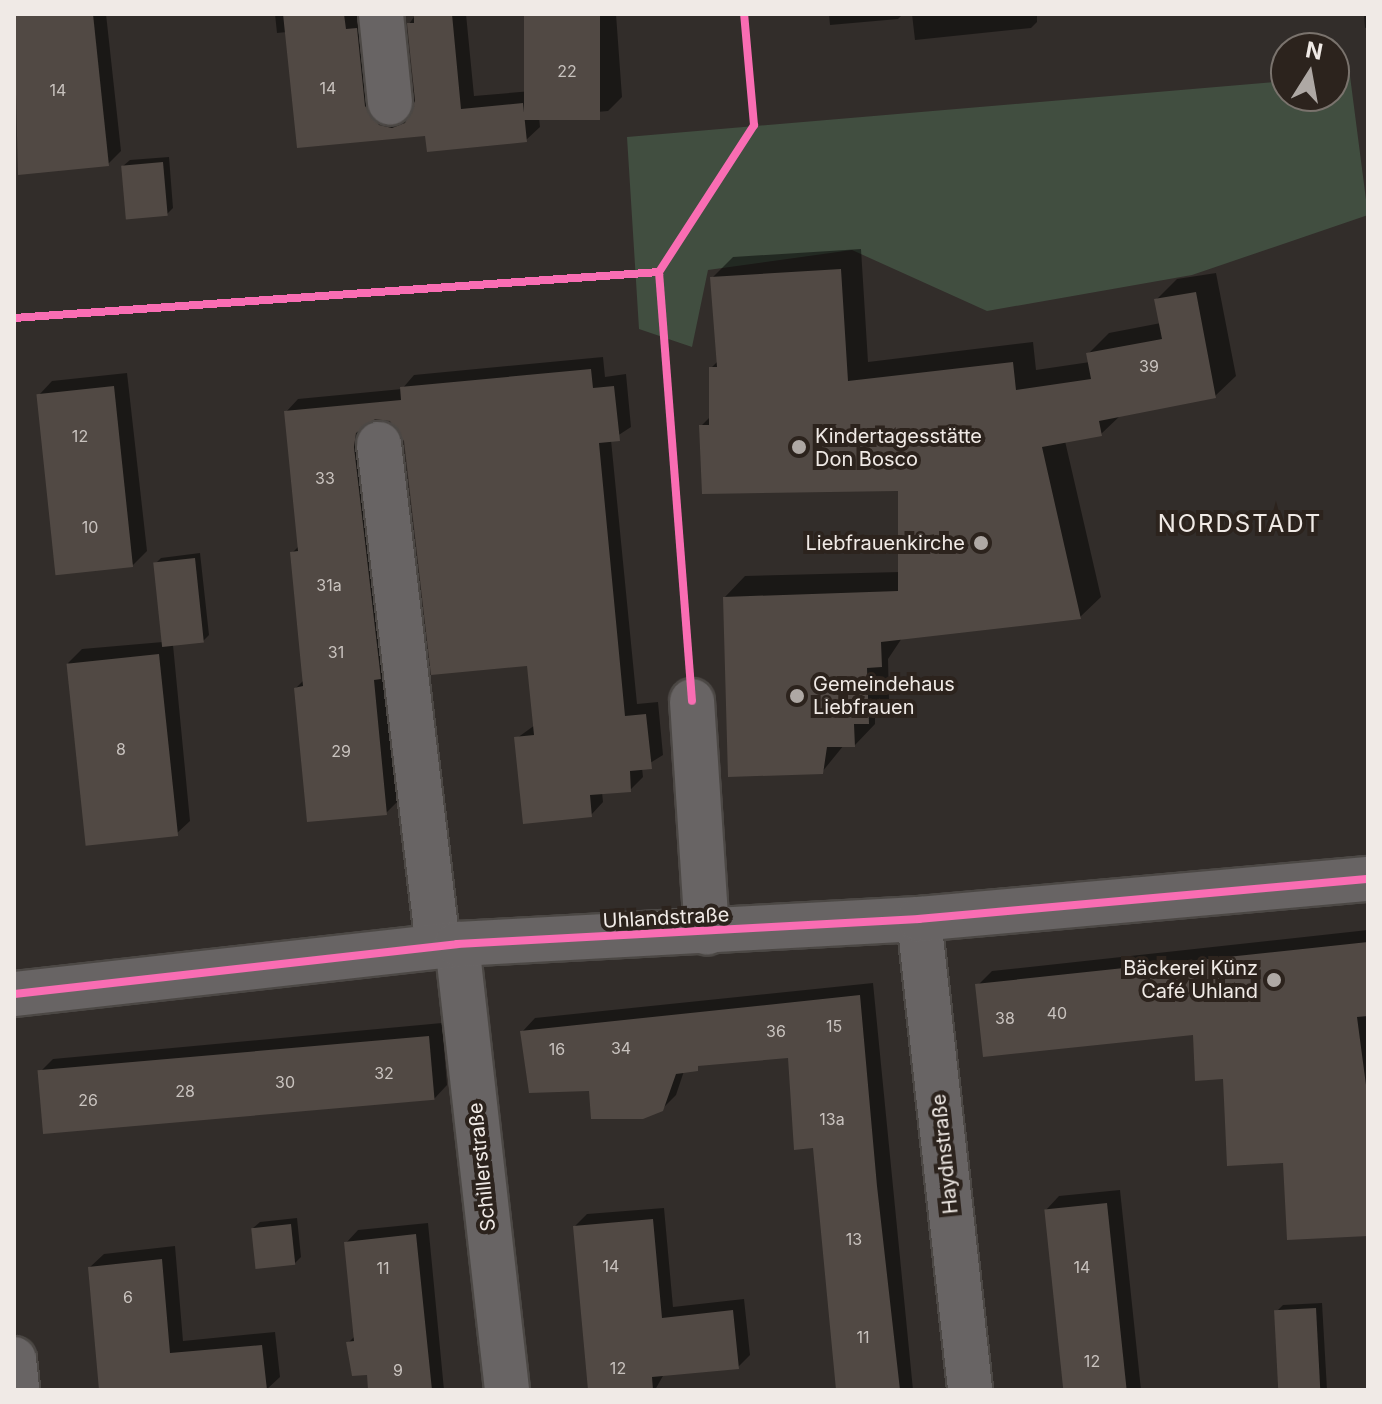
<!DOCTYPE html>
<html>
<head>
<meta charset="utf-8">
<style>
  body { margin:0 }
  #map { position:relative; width:1382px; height:1404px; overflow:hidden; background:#322d2a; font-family:Inter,sans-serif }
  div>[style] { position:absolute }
  .green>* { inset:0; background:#414e40 }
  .shadow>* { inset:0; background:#0007 }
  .building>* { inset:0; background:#514944; transform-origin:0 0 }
  .roads { filter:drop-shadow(2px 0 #4c4845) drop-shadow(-2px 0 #4c4845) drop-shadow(0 2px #4c4845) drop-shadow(0 -2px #4c4845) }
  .minor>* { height:44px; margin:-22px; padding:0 22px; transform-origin:22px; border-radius:22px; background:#686464 }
  .cycleway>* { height:8px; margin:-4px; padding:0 4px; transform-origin:4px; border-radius:4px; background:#f96db3 }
  .dots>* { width:22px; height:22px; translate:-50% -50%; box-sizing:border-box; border:4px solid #2c231d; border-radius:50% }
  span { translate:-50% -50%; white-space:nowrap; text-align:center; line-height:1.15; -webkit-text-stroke:8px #2c231d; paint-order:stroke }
  .number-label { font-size:16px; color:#c8c2be }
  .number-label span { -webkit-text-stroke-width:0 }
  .poi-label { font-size:20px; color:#f0eae6 }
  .left { translate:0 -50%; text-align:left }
  .right { translate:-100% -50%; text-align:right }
  .street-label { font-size:20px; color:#f0eae6 }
  .quarter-label { font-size:24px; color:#f0eae6; letter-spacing:2px }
  .frame { position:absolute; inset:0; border:16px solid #f0eae6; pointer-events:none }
  .north { position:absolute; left:1270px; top:32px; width:80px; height:80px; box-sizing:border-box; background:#2c231d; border:2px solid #7a736d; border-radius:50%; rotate:11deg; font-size:22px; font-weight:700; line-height:32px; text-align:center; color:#f0eae6 }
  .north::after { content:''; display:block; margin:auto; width:28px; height:36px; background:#aea8a4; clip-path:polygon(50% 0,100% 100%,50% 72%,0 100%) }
</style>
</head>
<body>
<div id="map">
  <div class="green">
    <i style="clip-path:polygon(1350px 76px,1368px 215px,1192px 275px,987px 311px,852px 250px,708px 270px,692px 347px,639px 329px,627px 137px,1286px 81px,1286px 96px,1334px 96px,1334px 77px)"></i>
  </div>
  <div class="shadow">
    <i style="clip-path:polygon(14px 14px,106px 14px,121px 151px,108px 164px,19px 172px)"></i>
    <i style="clip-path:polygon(275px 14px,370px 15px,394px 113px,415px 111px,409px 24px,416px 14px,466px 14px,474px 96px,532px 91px,525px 14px,616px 14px,622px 97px,608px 111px,539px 117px,540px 127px,526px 140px,427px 134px,298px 146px,287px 32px,277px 33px)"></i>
    <i style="clip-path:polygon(829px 14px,903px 14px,898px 19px,830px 25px)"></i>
    <i style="clip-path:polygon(912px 14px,1037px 14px,1037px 22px,1031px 28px,915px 40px)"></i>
    <i style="clip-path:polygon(1364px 14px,1368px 14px,1368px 27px,1365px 28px)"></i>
    <i style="clip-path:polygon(169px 157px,173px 208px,167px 214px,123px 166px,130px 160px)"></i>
    <i style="clip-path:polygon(861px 249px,868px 362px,1033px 342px,1036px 370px,1090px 362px,1088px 354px,1109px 333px,1161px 323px,1156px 300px,1177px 279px,1216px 273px,1236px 376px,1215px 396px,1121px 415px,1101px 434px,1065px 441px,1101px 597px,1080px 617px,902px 638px,888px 659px,889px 701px,875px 715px,875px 724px,855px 745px,844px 745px,822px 772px,725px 597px,745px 576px,900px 572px,900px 489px,701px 426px,711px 416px,711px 368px,718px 361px,712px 278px,733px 257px)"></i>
    <i style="clip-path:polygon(603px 357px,605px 377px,626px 374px,631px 427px,611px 440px,637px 704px,658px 702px,663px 755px,642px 768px,643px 777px,630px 790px,602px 792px,603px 802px,591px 815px,517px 738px,535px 725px,529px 664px,406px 440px,391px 420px,375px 417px,366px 433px,399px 800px,386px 813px,296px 688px,304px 680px,292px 553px,299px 546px,286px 412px,298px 399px,402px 389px,414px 375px)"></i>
    <i style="clip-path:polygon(127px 373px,147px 551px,133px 565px,39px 395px,52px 381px)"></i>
    <i style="clip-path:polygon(200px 553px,209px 635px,203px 641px,173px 645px,190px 821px,176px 834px,68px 663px,82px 649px,163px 642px,155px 564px,161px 558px)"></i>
    <i style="clip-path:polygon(1368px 930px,1368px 1234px,1285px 1161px,1195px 1033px,978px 985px,992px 971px)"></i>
    <i style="clip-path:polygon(873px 983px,913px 1390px,838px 1390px,815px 1146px,790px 1056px,703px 1063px,684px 1071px,676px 1095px,662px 1109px,590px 1089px,522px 1032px,535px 1018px)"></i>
    <i style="clip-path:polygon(442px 1023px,447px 1085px,434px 1099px,40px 1072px,53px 1059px)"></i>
    <i style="clip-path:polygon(1120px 1190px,1141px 1390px,1065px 1390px,1046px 1210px,1059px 1196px)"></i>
    <i style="clip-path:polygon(664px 1208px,673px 1307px,744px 1299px,750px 1355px,738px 1367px,664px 1374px,655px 1390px,590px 1390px,575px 1226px,587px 1214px)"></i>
    <i style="clip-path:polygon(297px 1218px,301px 1257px,294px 1264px,253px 1228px,260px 1222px)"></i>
    <i style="clip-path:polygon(428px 1223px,444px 1390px,370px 1390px,369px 1372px,349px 1342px,355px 1336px,346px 1243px,358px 1230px)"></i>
    <i style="clip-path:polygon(175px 1246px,183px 1341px,275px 1332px,280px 1377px,266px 1390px,102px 1390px,90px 1267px,104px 1254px)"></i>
    <i style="clip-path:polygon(1322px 1303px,1327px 1390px,1281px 1390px,1277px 1311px,1283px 1305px)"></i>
  </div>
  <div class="building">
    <i style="clip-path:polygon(14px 14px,93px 14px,109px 166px,18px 175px)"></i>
    <i style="clip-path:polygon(283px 14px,344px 14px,346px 29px,357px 28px,365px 106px,379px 125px,392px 128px,405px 123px,415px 101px,407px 23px,414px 23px,414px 14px,452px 14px,461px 109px,523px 103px,527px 142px,427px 152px,425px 136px,297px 148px)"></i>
    <i style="left:524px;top:14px;width:76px;height:106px"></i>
    <i style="left:163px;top:162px;width:54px;height:42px;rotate:85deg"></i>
    <i style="clip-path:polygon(841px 269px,848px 381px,1013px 362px,1016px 390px,1091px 379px,1086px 353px,1162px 339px,1154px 299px,1196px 292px,1216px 398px,1099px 421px,1102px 436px,1042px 447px,1081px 619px,881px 642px,882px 667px,867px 668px,869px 724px,854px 724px,855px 747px,827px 747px,823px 774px,728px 777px,723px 597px,898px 591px,898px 491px,702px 494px,699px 425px,709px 425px,709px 367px,717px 367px,710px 277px)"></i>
    <i style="clip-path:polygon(591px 369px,593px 388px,614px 386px,620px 441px,599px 443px,625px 716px,646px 714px,652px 769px,630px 771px,631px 792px,590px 795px,592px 817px,523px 824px,514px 737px,534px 735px,527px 666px,431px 675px,404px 441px,390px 421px,375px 419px,356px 433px,354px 447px,381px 679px,374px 680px,387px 815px,307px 822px,294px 688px,303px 686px,290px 552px,298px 551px,284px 411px,401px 400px,400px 387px)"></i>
    <i style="left:114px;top:386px;width:182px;height:78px;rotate:84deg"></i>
    <i style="left:195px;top:558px;width:85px;height:42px;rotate:84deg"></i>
    <i style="left:159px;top:654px;width:183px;height:93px;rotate:84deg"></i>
    <i style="clip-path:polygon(1368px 942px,1368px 1016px,1357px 1017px,1368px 1100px,1368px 1236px,1287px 1240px,1283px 1163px,1227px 1166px,1223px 1079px,1195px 1081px,1193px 1035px,983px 1057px,975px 984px)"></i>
    <i style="clip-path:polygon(860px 995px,877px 1186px,900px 1390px,836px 1390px,813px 1148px,794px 1150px,788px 1058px,698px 1066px,698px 1071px,676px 1074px,663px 1111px,643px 1119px,591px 1119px,589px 1091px,529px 1093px,520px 1031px)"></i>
    <i style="left:429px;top:1036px;width:64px;height:393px;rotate:85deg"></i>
    <i style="left:1107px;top:1203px;width:188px;height:63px;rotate:84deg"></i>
    <i style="clip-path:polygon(653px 1219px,662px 1318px,733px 1310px,739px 1369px,652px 1377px,653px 1390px,588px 1390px,573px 1226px)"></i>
    <i style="left:291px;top:1224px;width:41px;height:40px;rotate:84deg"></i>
    <i style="clip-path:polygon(416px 1234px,432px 1390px,368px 1390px,367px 1375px,352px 1376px,346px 1342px,354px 1341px,344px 1242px)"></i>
    <i style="clip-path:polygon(162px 1259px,170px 1353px,262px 1345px,267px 1390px,99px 1390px,88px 1267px)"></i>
    <i style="left:1316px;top:1308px;width:82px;height:42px;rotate:87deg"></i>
  </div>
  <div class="roads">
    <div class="minor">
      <i style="left:381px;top:14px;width:89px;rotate:84.2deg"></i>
      <i style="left:379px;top:444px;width:505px;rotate:83.3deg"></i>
      <i style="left:692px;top:701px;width:232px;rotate:86.3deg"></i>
      <i style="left:919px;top:919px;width:474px;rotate:83.8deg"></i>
      <i style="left:457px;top:944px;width:449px;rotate:83.6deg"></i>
      <i style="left:14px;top:994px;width:446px;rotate:-6.4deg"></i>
      <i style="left:457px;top:944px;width:463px;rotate:-3.1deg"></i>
      <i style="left:919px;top:919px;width:451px;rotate:-5.1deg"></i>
      <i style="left:14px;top:1359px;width:31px;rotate:84deg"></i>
    </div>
  </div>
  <div class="cycleway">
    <i style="left:659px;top:272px;width:430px;rotate:85.6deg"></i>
    <i style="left:14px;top:318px;width:647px;rotate:-4.08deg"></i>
    <i style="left:659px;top:272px;width:175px;rotate:-57.1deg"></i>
    <i style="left:754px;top:125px;width:111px;rotate:-95.1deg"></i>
    <i style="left:14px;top:994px;width:446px;rotate:-6.4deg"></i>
    <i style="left:457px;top:944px;width:463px;rotate:-3.1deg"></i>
    <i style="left:919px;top:919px;width:451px;rotate:-5.1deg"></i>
  </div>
  <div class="dots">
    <i style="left:799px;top:447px;background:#aea8a4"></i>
    <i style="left:981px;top:543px;background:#aea8a4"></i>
    <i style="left:797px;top:696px;background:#aea8a4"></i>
    <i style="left:1274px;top:980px;background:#aea8a4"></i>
  </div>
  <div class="number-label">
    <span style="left:567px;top:71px">22</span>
    <span style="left:328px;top:88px">14</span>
    <span style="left:58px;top:90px">14</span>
    <span style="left:1149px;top:366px">39</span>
    <span style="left:80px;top:436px">12</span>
    <span style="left:325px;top:478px">33</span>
    <span style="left:90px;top:527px">10</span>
    <span style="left:329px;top:585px">31a</span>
    <span style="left:336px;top:652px">31</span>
    <span style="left:121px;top:749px">8</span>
    <span style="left:341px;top:751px">29</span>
    <span style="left:1057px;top:1013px">40</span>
    <span style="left:1005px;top:1018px">38</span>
    <span style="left:834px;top:1026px">15</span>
    <span style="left:776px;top:1031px">36</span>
    <span style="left:621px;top:1048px">34</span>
    <span style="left:557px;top:1049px">16</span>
    <span style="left:384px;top:1073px">32</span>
    <span style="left:285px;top:1082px">30</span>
    <span style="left:185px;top:1091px">28</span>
    <span style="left:88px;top:1100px">26</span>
    <span style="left:832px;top:1119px">13a</span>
    <span style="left:854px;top:1239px">13</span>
    <span style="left:611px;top:1266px">14</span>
    <span style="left:1082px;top:1267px">14</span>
    <span style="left:383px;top:1268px">11</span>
    <span style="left:128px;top:1297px">6</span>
    <span style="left:863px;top:1337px">11</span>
    <span style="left:1092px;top:1361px">12</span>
    <span style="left:618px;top:1368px">12</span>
    <span style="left:398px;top:1370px">9</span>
  </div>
  <div class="poi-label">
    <span class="left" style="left:815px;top:448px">Kindertagesstätte<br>Don Bosco</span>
    <span class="right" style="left:965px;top:543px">Liebfrauenkirche</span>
    <span class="left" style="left:813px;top:696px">Gemeindehaus<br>Liebfrauen</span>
    <span class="right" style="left:1258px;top:980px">Bäckerei Künz<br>Café Uhland</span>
  </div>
  <div class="street-label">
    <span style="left:666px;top:918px;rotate:-3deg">Uhlandstraße</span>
    <span style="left:945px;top:1154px;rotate:-96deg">Haydnstraße</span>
    <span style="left:482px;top:1167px;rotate:-96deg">Schillerstraße</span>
  </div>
  <div class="quarter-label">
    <span style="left:1240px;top:524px">NORDSTADT</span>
  </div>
  <div class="frame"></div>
  <div class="north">N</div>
</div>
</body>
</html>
